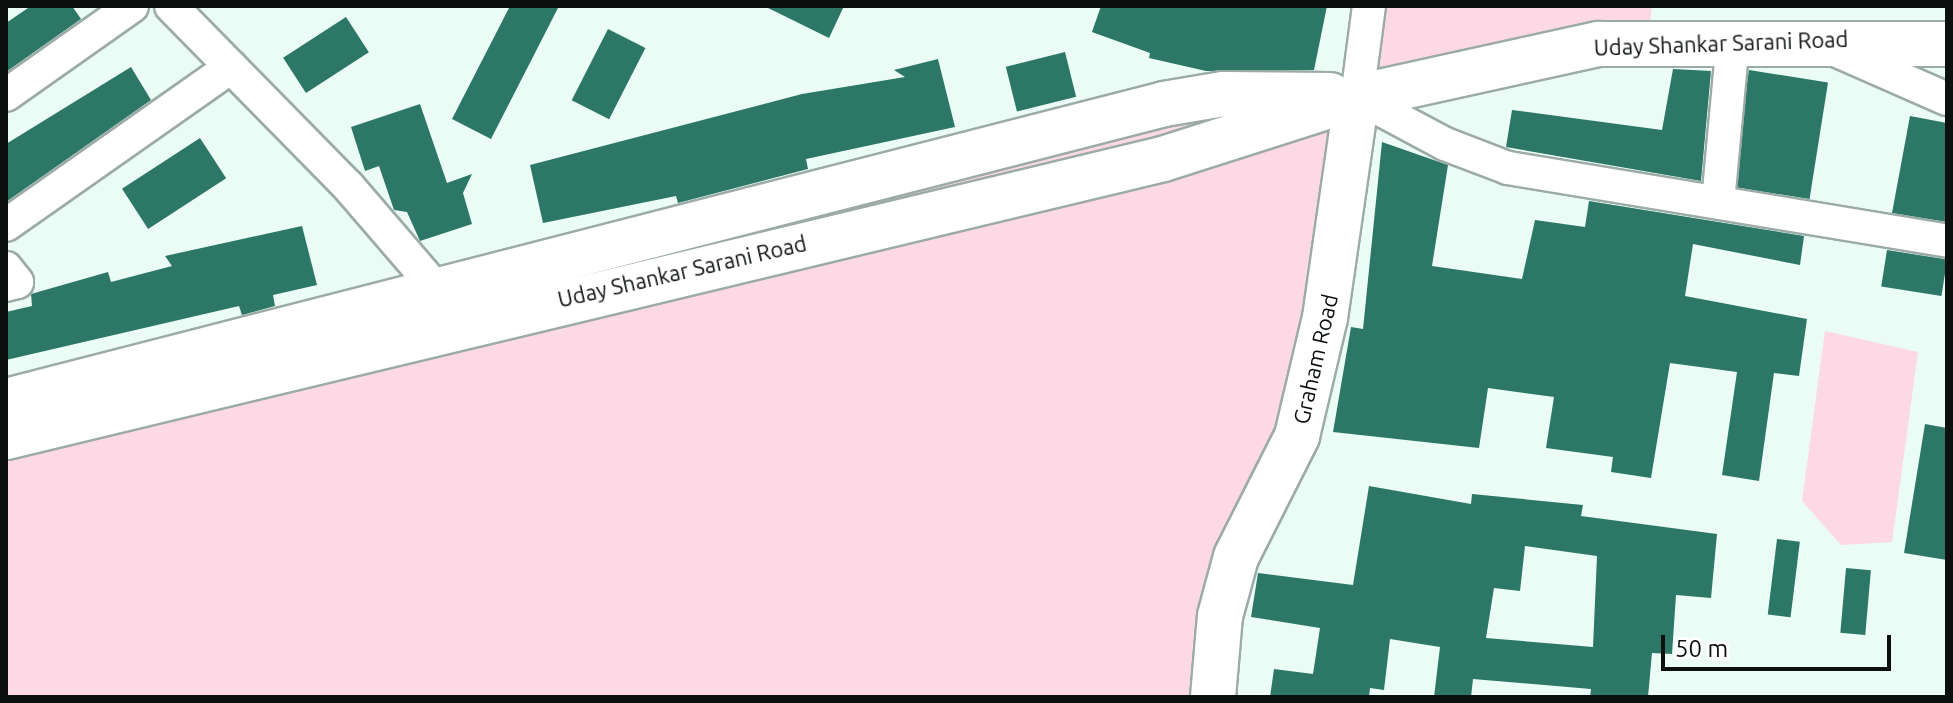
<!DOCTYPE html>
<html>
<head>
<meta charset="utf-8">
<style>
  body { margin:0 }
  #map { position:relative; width:1953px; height:703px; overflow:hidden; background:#ebfbf6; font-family:Ubuntu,sans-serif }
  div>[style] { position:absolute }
  .green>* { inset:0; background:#fdd8e5 }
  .building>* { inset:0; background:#2d7766; transform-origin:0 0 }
  .roads { filter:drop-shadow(2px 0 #9caba7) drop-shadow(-2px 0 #9caba7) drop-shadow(0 2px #9caba7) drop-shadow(0 -2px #9caba7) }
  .street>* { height:32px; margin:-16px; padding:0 16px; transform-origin:16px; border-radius:16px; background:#fff }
  .secondary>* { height:44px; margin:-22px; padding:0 22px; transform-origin:22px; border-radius:22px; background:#fff }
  span { translate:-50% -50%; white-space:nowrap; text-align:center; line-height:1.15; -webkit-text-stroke:8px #fff; paint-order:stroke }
  .street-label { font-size:22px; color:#0c110f }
  .frame { position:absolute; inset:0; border:8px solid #0c110f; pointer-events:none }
  .scale { position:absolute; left:1661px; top:635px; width:230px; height:36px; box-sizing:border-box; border:4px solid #0c110f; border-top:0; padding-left:10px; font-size:24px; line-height:28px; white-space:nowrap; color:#0c110f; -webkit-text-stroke:6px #fff; paint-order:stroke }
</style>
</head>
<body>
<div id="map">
  <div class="green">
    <i style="clip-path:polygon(1380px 6px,1652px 6px,1650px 24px,1374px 81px)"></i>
    <i style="clip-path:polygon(1358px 98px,1211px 697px,6px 697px,6px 426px,1160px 119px)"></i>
    <i style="clip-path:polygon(1825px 331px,1918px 352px,1892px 542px,1841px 545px,1802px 501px)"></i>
  </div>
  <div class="building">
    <i style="clip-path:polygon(31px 6px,72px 6px,81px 19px,6px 72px,6px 23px)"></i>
    <i style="clip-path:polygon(510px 6px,559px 6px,491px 139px,452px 119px)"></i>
    <i style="clip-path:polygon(764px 6px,844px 6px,829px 38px)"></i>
    <i style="clip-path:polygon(1101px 6px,1327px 6px,1314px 70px,1206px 71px,1149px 58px,1150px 53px,1092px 32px)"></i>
    <i style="left:346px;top:17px;width:42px;height:75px;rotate:57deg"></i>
    <i style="left:608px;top:29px;width:42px;height:80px;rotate:27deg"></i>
    <i style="left:1065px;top:52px;width:46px;height:61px;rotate:76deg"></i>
    <i style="clip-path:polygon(938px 59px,955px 127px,806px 159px,808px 169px,678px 203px,676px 196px,543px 223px,530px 165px,802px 94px,905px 77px,894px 70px)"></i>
    <i style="clip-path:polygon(131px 67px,151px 100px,6px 202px,6px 144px)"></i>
    <i style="clip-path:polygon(1673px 69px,1711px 71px,1701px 181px,1506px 147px,1512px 110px,1662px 130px)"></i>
    <i style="left:1749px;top:70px;width:80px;height:118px;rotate:9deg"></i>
    <i style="clip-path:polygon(420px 104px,447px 183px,472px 174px,463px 193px,472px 224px,420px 241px,407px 212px,394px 210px,379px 166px,365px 171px,351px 127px)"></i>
    <i style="clip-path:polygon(1910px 116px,1947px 123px,1947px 222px,1892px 213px)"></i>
    <i style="left:200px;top:138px;width:48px;height:93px;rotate:57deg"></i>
    <i style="clip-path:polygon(1382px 142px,1448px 165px,1432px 266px,1522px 279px,1535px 220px,1585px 227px,1589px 201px,1804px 236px,1800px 265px,1693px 244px,1685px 296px,1807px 319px,1799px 376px,1774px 373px,1759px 481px,1722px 475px,1737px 372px,1670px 363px,1651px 478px,1611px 472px,1613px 457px,1546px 448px,1554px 397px,1488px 388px,1479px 448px,1333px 432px,1351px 327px,1363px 329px)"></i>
    <i style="clip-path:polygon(302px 226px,317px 285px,273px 295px,275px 306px,242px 315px,239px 306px,6px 360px,6px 312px,32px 306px,31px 294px,108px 272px,111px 282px,172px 266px,165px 256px)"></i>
    <i style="left:1887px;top:250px;width:61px;height:37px;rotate:9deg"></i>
    <i style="clip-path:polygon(1925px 424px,1947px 428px,1947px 560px,1904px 553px)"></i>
    <i style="clip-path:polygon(evenodd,1369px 486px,1471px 504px,1472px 494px,1583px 505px,1581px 516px,1717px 534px,1711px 598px,1676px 595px,1672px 654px,1652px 653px,1648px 697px,1590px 697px,1591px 689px,1473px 679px,1471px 697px,1434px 697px,1440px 647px,1390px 639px,1384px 690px,1370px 688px,1369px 697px,1270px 697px,1274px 669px,1313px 674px,1320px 628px,1251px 617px,1258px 573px,1353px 585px,1369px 486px,1525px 546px,1597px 556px,1593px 647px,1486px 638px,1494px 588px,1520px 591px,1525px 546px)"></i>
    <i style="left:1777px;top:539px;width:23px;height:76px;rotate:7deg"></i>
    <i style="left:1846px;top:568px;width:25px;height:65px;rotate:5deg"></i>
  </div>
  <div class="roads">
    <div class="street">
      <i style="left:171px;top:6px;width:252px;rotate:45.5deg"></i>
      <i style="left:348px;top:186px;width:133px;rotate:49.3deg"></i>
      <i style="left:435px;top:287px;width:23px;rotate:67deg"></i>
      <i style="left:1369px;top:6px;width:92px;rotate:97.5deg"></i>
      <i style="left:1357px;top:97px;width:100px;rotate:28.1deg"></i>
      <i style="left:1445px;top:144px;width:67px;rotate:20.9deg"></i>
      <i style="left:1508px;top:168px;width:445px;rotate:9.4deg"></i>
      <i style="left:1833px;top:49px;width:124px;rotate:23.7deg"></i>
      <i style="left:6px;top:95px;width:154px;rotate:-35.2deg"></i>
      <i style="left:1718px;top:202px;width:162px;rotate:-84.7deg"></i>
      <i style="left:6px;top:225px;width:275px;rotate:-35.1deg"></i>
      <i style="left:6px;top:268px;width:18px;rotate:52deg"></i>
      <i style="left:17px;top:282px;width:11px;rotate:165deg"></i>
    </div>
    <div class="secondary">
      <i style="left:6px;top:401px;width:1195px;rotate:-14.38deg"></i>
      <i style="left:1164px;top:104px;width:60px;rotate:-9.6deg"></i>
      <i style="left:1223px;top:94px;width:107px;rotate:0.5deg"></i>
      <i style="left:6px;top:437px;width:1190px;rotate:-13.51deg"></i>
      <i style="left:1163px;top:159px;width:204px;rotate:-17.7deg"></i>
      <i style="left:1357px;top:97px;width:247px;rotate:-12.4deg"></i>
      <i style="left:1598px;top:44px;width:349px"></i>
      <i style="left:1213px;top:697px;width:81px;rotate:-85.1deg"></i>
      <i style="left:1220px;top:616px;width:61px;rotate:-74.8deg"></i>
      <i style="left:1236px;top:557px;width:136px;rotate:-63.2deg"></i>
      <i style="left:1297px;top:436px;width:121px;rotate:-76.7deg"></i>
      <i style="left:1325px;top:318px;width:223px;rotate:-81.8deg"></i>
    </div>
  </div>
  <div class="street-label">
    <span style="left:1721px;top:43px;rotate:-2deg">Uday Shankar Sarani Road</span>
    <span style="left:682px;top:271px;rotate:-13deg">Uday Shankar Sarani Road</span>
    <span style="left:1315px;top:359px;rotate:-77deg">Graham Road</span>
  </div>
  <div class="frame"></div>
  <div class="scale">50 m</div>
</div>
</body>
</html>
